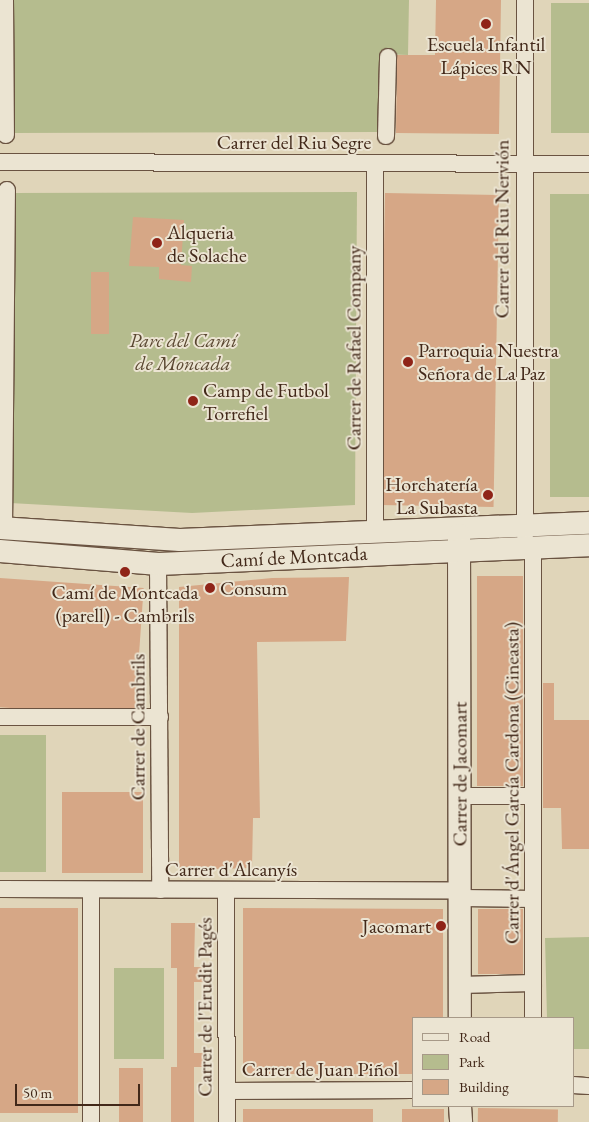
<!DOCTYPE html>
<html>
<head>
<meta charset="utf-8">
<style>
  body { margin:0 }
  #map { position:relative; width:589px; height:1122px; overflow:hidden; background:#e0d5b9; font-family:"EB Garamond",serif }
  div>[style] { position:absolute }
  .green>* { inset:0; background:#b5bc8e; transform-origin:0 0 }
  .building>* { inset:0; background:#d6a786; transform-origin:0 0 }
  .roads { filter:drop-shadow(1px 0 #6a5341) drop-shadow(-1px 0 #6a5341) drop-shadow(0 1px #6a5341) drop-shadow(0 -1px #6a5341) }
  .street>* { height:16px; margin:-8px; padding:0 8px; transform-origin:8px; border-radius:8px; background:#ebe4d2 }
  .secondary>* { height:22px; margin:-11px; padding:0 11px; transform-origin:11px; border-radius:11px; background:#ebe4d2 }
  .dots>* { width:14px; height:14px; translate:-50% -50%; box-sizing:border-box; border:2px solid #ebe4d2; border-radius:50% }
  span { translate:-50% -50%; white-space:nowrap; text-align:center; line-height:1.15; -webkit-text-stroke:4px #ebe4d2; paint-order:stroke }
  .poi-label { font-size:20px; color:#422819 }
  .left { translate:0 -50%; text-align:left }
  .right { translate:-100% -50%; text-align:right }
  .street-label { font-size:20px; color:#422819 }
  .park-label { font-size:20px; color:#594630; font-style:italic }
  .legend { position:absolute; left:412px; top:1017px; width:162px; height:90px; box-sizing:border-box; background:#ebe4d2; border:1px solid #a79988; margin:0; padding:6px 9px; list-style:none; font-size:15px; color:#422819 }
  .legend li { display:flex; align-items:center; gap:10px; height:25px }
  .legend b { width:25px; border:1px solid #a79988 }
  .scale { position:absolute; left:15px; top:1084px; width:125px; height:22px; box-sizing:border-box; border:2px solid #422819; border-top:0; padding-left:6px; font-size:15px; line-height:18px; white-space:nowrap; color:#422819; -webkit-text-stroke:4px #ebe4d2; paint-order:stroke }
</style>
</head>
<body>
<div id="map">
  <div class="green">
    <i style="clip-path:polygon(12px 0,409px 0,408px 55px,382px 54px,381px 132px,12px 133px)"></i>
    <i style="left:551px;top:3px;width:38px;height:130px"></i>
    <i style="clip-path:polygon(357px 192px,355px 505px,192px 513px,10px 503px,12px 193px)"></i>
    <i style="left:550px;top:194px;width:39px;height:303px"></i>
    <i style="left:0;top:735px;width:46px;height:137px"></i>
    <i style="clip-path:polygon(589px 937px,589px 1049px,573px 1049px,573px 1018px,547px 1018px,545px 938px)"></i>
    <i style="left:114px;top:968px;width:50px;height:91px"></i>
  </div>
  <div class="building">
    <i style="clip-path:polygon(436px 0,501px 0,499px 134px,396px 133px,397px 55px,435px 55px)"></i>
    <i style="left:385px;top:193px;width:114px;height:312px;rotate:1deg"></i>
    <i style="clip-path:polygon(133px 217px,184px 220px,181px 265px,192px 266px,191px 282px,159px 279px,159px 267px,129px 266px)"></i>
    <i style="left:91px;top:272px;width:18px;height:62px"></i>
    <i style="left:523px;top:576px;width:210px;height:46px;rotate:90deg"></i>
    <i style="clip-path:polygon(349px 577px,346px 641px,257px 642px,260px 818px,253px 818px,252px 868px,179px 870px,179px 587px,272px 578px)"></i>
    <i style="left:0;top:578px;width:144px;height:129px;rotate:4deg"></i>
    <i style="clip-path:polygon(543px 683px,554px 683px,554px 720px,589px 720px,589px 849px,562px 849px,561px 808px,543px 808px)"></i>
    <i style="left:143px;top:792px;width:81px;height:81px;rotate:90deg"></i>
    <i style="left:0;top:908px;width:78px;height:205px"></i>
    <i style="clip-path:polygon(243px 908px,443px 909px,443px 1018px,413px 1018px,413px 1074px,243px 1074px)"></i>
    <i style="left:478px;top:909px;width:45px;height:65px"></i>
    <i style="clip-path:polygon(171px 923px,195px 923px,194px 967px,203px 967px,203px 982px,194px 982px,194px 1053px,203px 1053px,203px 1067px,194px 1067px,194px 1122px,171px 1122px,171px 1067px,177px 1067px,177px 968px,171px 968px)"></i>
    <i style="left:119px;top:1068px;width:24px;height:54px"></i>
    <i style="left:478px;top:1108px;width:80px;height:14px;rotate:1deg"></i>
    <i style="left:243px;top:1109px;width:130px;height:13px"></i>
    <i style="left:402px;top:1109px;width:42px;height:13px"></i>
  </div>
  <div class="roads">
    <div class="street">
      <i style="left:5px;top:0;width:135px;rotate:89.6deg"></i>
      <i style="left:386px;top:136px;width:79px;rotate:-88.5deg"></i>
      <i style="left:0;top:162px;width:589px;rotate:0.19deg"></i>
      <i style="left:4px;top:528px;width:338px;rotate:-89.5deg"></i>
      <i style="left:375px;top:532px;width:369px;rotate:-90deg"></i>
      <i style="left:525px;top:535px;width:535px;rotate:-90deg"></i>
      <i style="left:158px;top:564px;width:326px;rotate:89.6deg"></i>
      <i style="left:0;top:717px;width:160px"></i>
      <i style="left:460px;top:796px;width:73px"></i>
      <i style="left:0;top:889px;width:461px;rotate:0.2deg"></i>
      <i style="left:226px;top:892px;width:230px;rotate:89.8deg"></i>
      <i style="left:461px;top:898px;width:72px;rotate:0.8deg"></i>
      <i style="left:460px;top:985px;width:73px;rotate:-1.6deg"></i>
      <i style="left:533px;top:1018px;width:471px;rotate:-90deg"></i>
      <i style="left:573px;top:1085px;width:16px;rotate:4deg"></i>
      <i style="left:227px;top:1091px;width:186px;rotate:-0.3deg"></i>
      <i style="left:91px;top:1122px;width:232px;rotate:-90deg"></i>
    </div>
    <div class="secondary">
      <i style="left:0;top:528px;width:180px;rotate:3.8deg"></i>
      <i style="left:180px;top:540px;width:409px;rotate:-2.4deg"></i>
      <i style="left:459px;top:535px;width:483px;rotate:89.9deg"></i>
      <i style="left:0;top:551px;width:159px;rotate:4.7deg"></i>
      <i style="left:158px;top:564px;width:431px;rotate:-2.5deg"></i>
      <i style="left:460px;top:1106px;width:16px;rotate:86deg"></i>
    </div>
  </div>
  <div class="dots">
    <i style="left:486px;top:24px;background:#8f2418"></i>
    <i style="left:157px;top:243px;background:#8f2418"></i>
    <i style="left:408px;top:362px;background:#8f2418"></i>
    <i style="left:193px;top:401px;background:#8f2418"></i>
    <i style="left:488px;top:495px;background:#8f2418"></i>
    <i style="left:125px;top:572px;background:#8f2418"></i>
    <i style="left:210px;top:588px;background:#8f2418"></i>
    <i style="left:441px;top:926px;background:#8f2418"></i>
  </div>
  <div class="poi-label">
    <span style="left:486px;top:56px">Escuela Infantil<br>Lápices RN</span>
    <span class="left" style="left:167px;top:244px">Alqueria<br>de Solache</span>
    <span class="left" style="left:418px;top:362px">Parroquia Nuestra<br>Señora de La Paz</span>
    <span class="left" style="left:203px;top:402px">Camp de Futbol<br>Torrefiel</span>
    <span class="right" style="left:478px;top:496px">Horchatería<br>La Subasta</span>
    <span class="left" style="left:220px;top:588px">Consum</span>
    <span style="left:125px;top:604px">Camí de Montcada<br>(parell) - Cambrils</span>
    <span class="right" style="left:431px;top:926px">Jacomart</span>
  </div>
  <div class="street-label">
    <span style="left:294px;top:142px">Carrer del Riu Segre</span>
    <span style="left:502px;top:229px;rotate:-90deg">Carrer del Riu Nervión</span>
    <span style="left:354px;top:348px;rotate:-90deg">Carrer de Rafael Company</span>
    <span style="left:294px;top:557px;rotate:-3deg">Camí de Montcada</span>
    <span style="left:138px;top:727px;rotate:-90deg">Carrer de Cambrils</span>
    <span style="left:460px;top:774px;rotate:-90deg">Carrer de Jacomart</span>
    <span style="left:512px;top:783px;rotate:-90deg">Carrer d'Ángel García Cardona (Cineasta)</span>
    <span style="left:231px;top:869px">Carrer d'Alcanyís</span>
    <span style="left:205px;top:1007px;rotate:-90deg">Carrer de l'Erudit Pagés</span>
    <span style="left:320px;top:1069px">Carrer de Juan Piñol</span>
  </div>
  <div class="park-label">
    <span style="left:183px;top:352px">Parc del Camí<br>de Moncada</span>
  </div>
  <ul class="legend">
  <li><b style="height:6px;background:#ebe4d2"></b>Road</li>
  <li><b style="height:14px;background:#b5bc8e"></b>Park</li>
  <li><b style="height:14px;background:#d6a786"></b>Building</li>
  </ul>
  <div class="scale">50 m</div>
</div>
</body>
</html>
